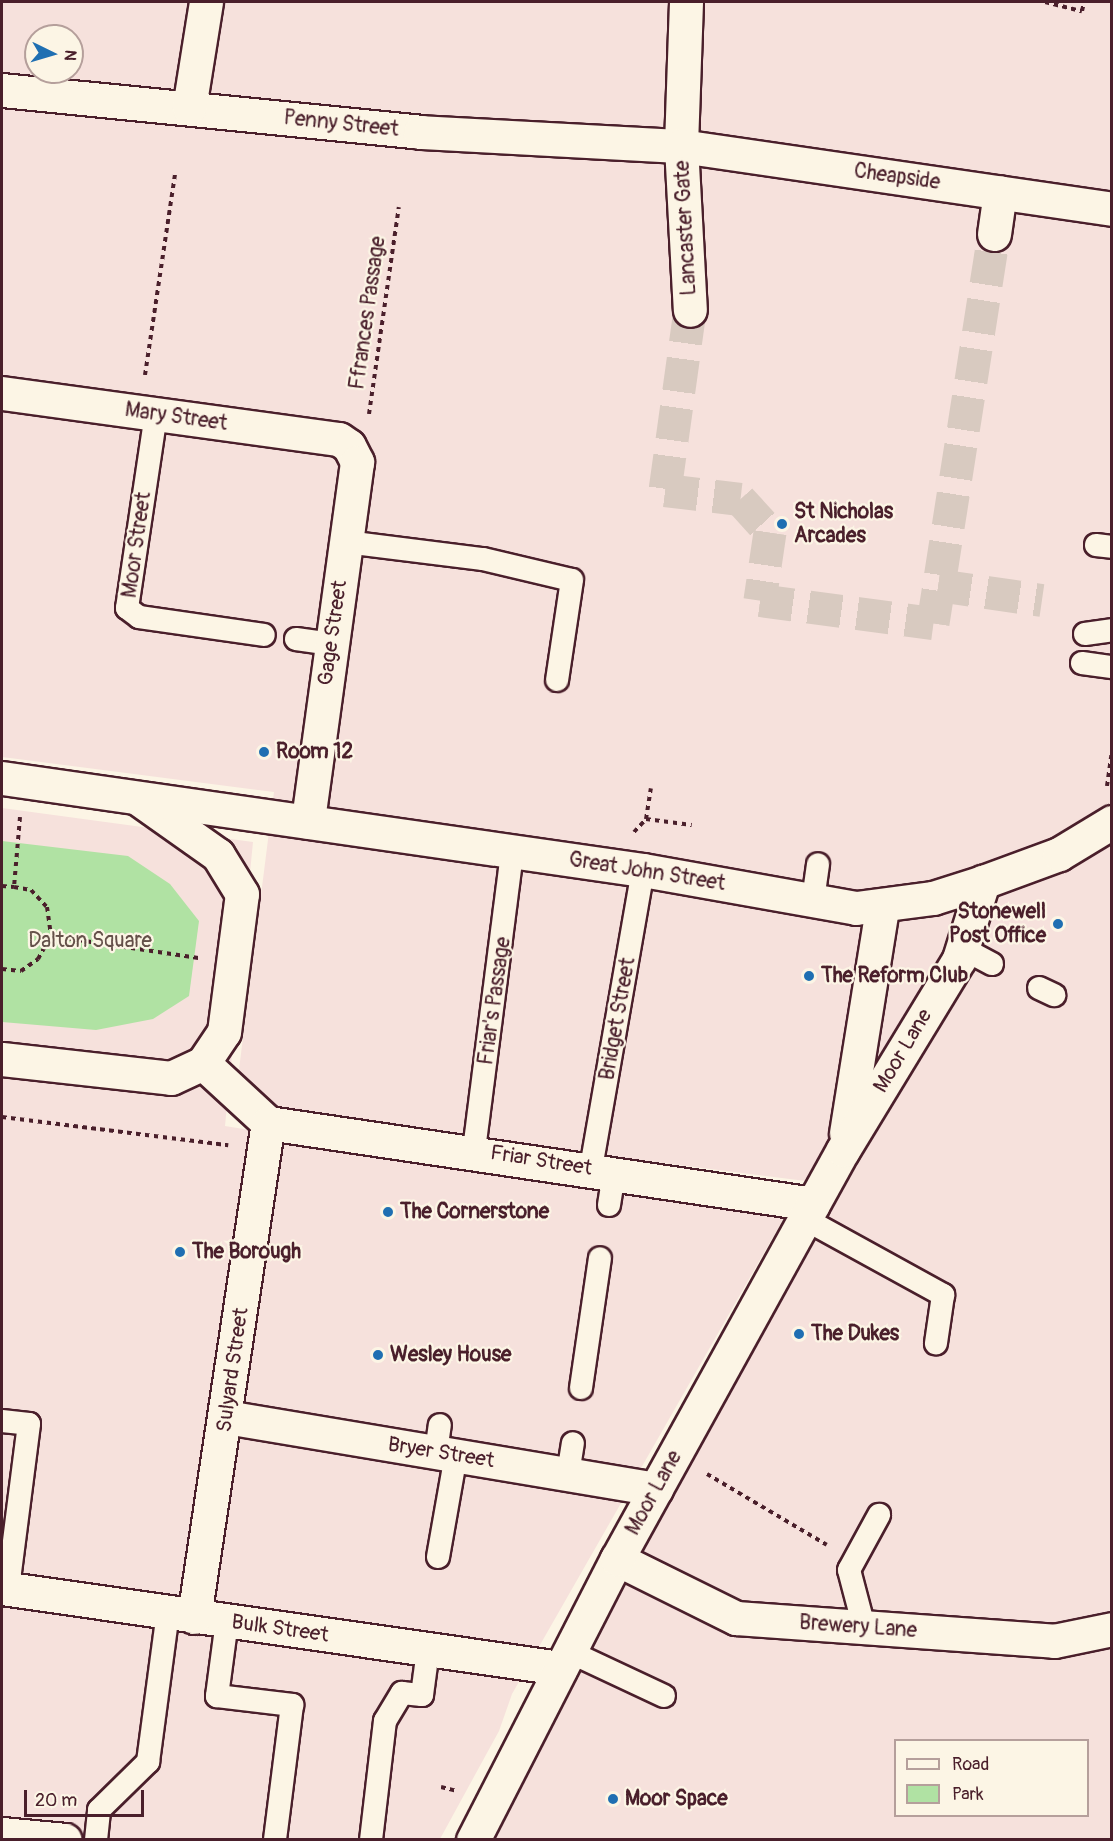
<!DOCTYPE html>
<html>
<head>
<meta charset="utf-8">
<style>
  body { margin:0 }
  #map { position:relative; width:1113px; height:1841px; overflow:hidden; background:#fcf5e5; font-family:Pangolin,sans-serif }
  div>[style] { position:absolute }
  .built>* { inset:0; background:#f6e1dc }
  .green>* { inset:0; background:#b0e2a3 }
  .pedestrian-tunnel>* { height:33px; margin-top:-16.5px; transform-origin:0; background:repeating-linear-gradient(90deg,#d8cac0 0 33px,transparent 0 49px) }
  .path>* { height:4px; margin-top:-2px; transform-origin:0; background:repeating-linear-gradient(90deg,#4a1f2b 0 4.5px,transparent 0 9px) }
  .roads { filter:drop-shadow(2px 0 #4a1f2b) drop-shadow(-2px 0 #4a1f2b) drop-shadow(0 2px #4a1f2b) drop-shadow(0 -2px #4a1f2b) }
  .service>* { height:22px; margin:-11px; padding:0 11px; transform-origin:11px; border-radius:11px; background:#fcf5e5 }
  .pedestrian>* { height:33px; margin:-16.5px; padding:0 16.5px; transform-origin:16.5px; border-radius:16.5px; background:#fcf5e5 }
  .minor>* { height:33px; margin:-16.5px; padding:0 16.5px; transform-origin:16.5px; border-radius:16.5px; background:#fcf5e5 }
  .primary>* { height:33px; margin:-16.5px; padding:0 16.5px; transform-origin:16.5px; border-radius:16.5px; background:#fcf5e5 }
  .dots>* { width:16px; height:16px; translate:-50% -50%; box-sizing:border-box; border:3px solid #fcf5e5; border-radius:50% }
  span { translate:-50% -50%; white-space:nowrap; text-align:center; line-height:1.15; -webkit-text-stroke:4.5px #fcf5e5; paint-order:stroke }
  .street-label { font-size:21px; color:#4a1f2b }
  .poi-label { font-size:21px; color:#4a1f2b; font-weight:700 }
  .left { translate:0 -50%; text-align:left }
  .right { translate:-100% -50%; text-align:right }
  .park-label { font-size:21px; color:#645049 }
  .frame { position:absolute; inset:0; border:3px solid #4a1f2b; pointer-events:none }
  .legend { position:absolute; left:894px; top:1739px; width:195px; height:78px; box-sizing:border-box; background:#fcf5e5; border:2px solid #b59f9b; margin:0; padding:8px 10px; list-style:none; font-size:18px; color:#4a1f2b }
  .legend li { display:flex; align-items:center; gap:12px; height:30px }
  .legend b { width:30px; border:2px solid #b59f9b }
  .north { position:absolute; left:24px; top:24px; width:60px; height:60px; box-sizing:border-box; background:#fcf5e5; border:2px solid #b59f9b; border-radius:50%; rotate:95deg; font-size:16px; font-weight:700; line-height:24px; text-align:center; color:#4a1f2b }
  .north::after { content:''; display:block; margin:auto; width:21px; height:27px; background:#1f6fb2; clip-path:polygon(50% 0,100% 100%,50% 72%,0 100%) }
  .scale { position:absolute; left:24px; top:1790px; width:120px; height:27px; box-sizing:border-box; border:3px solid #4a1f2b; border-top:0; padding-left:8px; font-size:18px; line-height:21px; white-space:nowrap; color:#4a1f2b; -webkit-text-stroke:4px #fcf5e5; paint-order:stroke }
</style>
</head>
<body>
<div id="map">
  <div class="built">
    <i style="clip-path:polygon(evenodd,2px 2px,1111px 2px,1111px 1839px,490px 1839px,629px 1556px,845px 1186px,234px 1109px,274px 792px,2px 757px,2px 2px,36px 36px,72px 36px,72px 72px,36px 72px,36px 36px,2px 2px,896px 1740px,1088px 1740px,1088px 1816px,896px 1816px,896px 1740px)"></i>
    <i style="clip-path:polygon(2px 808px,253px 842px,225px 1126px,785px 1216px,512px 1694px,499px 1731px,440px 1839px,2px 1840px)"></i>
  </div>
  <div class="green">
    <i style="clip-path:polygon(2px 841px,128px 856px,170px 884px,199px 921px,189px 996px,153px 1019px,96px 1030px,2px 1022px)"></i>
  </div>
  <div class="pedestrian-tunnel">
    <i style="left:690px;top:310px;width:182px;rotate:97.9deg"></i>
    <i style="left:665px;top:490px;width:76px;rotate:6.8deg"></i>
    <i style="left:740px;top:499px;width:45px;rotate:47.7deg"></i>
    <i style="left:770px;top:532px;width:69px;rotate:98.4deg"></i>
    <i style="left:760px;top:600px;width:175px;rotate:7.6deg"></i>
    <i style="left:933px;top:623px;width:394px;rotate:-81.1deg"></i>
    <i style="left:938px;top:585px;width:105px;rotate:8.2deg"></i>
  </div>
  <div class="path">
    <i style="left:1045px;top:2px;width:38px;rotate:14deg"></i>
    <i style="left:1082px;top:11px;width:9px;rotate:-77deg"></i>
    <i style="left:145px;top:375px;width:203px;rotate:-81.5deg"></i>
    <i style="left:369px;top:414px;width:209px;rotate:-81.8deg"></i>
    <i style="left:1107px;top:786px;width:36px;rotate:-82deg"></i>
    <i style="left:20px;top:817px;width:70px;rotate:94.9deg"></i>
    <i style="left:14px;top:887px;width:17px;rotate:10deg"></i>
    <i style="left:31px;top:890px;width:23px;rotate:47deg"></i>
    <i style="left:47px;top:907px;width:29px;rotate:82deg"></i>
    <i style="left:646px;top:819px;width:46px;rotate:7.4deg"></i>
    <i style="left:634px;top:832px;width:18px;rotate:-47deg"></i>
    <i style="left:646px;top:819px;width:31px;rotate:-81deg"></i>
    <i style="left:2px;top:886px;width:12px;rotate:5deg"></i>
    <i style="left:2px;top:969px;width:19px;rotate:6deg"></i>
    <i style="left:21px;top:971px;width:21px;rotate:-35deg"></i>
    <i style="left:38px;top:959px;width:26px;rotate:-61deg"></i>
    <i style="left:51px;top:936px;width:149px;rotate:8.5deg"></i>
    <i style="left:2px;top:1117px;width:228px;rotate:7.1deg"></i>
    <i style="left:707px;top:1474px;width:139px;rotate:30.6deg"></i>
    <i style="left:441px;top:1787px;width:16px;rotate:14deg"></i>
  </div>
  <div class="roads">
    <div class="service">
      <i style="left:156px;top:414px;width:196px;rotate:98.5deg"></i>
      <i style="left:127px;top:608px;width:15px;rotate:37deg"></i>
      <i style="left:139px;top:617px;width:126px;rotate:8.2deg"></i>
      <i style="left:346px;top:542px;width:138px;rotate:7.1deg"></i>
      <i style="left:483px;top:559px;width:91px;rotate:13.3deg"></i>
      <i style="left:572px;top:580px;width:101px;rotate:98.5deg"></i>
      <i style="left:1096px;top:545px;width:16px;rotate:7deg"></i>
      <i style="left:1085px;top:634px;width:27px;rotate:-8deg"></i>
      <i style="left:296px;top:639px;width:36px;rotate:8deg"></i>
      <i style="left:1082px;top:663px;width:30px;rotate:8deg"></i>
      <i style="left:813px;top:900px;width:36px;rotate:-82deg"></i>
      <i style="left:962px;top:948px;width:34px;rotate:28deg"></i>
      <i style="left:1039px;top:988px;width:17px;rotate:25deg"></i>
      <i style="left:474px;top:1150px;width:300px;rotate:-82.7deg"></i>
      <i style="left:591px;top:1168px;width:303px;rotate:-80.1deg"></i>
      <i style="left:609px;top:1205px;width:33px;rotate:-81deg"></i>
      <i style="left:805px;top:1219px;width:158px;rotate:28.8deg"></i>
      <i style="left:943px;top:1295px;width:49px;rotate:98.3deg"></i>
      <i style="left:581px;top:1388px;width:131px;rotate:-81.7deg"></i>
      <i style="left:2px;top:1421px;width:27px;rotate:6deg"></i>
      <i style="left:29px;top:1424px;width:166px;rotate:97.3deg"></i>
      <i style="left:436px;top:1452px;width:27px;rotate:-82deg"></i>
      <i style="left:568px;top:1474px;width:31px;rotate:-81deg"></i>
      <i style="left:438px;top:1557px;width:104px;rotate:-80deg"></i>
      <i style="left:227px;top:1621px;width:76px;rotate:97.6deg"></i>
      <i style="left:217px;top:1696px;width:76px;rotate:6.8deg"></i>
      <i style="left:292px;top:1705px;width:136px;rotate:97.2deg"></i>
      <i style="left:864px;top:1627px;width:59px;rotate:-104.7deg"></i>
      <i style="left:849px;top:1570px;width:63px;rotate:-61.4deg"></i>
      <i style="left:568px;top:1651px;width:106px;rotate:25.1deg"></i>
      <i style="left:96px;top:1840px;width:30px;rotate:-84deg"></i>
      <i style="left:99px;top:1810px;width:69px;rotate:-44.4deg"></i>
      <i style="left:148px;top:1762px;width:150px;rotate:-82.4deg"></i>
      <i style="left:371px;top:1840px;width:120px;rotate:-83.3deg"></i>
      <i style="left:385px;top:1721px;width:33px;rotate:-59deg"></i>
      <i style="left:402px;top:1693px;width:20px;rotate:6deg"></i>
      <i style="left:422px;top:1695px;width:45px;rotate:-82.4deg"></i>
    </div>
    <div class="pedestrian">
      <i style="left:686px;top:2px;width:144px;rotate:92deg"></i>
      <i style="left:681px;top:146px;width:164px;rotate:86.9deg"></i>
      <i style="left:2px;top:90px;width:420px;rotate:5.7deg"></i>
      <i style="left:420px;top:132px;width:261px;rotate:3.1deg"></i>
      <i style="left:681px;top:146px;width:436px;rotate:8.3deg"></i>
      <i style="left:189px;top:108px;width:107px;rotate:-80.9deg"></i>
      <i style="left:994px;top:234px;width:42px;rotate:-81.9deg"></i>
    </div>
    <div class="minor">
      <i style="left:2px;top:393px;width:340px;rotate:7.8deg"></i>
      <i style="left:339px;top:439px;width:12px;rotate:35deg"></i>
      <i style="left:349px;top:446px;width:18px;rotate:63deg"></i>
      <i style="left:357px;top:462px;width:363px;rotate:97.8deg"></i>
      <i style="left:2px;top:1059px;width:170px;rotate:6.4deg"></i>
      <i style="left:171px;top:1078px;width:35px;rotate:-25deg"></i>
      <i style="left:203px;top:1063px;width:37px;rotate:-56deg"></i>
      <i style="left:224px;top:1032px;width:139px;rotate:-82.6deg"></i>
      <i style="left:242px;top:894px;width:46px;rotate:-121.6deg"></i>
      <i style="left:218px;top:855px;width:97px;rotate:-144.7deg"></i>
      <i style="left:203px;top:1063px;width:88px;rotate:42.7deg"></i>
      <i style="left:268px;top:1123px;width:551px;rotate:8.45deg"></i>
      <i style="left:846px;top:1133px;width:228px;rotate:-80.9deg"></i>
      <i style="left:226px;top:1417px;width:436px;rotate:9.5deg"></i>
      <i style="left:617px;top:1559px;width:133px;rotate:26.4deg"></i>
      <i style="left:736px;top:1618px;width:319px;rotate:4.1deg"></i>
      <i style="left:1054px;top:1641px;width:59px;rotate:-11.7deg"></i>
      <i style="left:2px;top:1588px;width:564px;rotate:8.16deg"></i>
      <i style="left:194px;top:1617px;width:500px;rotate:-81.5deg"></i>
      <i style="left:2px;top:1834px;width:63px;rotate:5.4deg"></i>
      <i style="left:473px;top:1840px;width:316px;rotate:-62.9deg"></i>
      <i style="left:617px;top:1559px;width:467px;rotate:-61.1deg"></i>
      <i style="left:843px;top:1150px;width:223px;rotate:-58.7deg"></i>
      <i style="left:959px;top:959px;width:81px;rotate:-72.7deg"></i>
    </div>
    <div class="primary">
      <i style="left:2px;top:778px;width:648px;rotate:8.17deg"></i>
      <i style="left:643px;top:870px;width:216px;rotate:10.1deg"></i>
      <i style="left:856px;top:908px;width:78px;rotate:-7.4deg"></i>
      <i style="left:933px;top:898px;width:52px;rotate:-17.7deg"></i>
      <i style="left:983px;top:882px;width:81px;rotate:-20.2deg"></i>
      <i style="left:1059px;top:854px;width:62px;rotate:-31.1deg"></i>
    </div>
  </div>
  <div class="dots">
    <i style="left:782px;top:524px;background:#1f6fb2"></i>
    <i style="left:264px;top:752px;background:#1f6fb2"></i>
    <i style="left:1058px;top:924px;background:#1f6fb2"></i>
    <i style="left:809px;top:976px;background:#1f6fb2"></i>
    <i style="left:388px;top:1212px;background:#1f6fb2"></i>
    <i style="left:180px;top:1252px;background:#1f6fb2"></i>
    <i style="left:799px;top:1334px;background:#1f6fb2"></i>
    <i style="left:378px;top:1355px;background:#1f6fb2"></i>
    <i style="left:613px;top:1799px;background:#1f6fb2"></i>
  </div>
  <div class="street-label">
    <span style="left:341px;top:124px;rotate:6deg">Penny Street</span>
    <span style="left:897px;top:177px;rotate:8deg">Cheapside</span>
    <span style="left:686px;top:228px;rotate:-93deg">Lancaster Gate</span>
    <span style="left:368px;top:313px;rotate:-82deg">Ffrances Passage</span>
    <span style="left:176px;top:417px;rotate:8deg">Mary Street</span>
    <span style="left:137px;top:545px;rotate:-82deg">Moor Street</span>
    <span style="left:333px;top:633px;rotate:-82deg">Gage Street</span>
    <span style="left:647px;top:872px;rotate:9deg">Great John Street</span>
    <span style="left:495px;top:1001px;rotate:-82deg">Friar's Passage</span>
    <span style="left:618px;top:1019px;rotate:-80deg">Bridget Street</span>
    <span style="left:903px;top:1051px;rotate:-59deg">Moor Lane</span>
    <span style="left:541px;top:1161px;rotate:9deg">Friar Street</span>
    <span style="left:233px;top:1370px;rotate:-82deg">Sulyard Street</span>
    <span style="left:441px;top:1453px;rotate:9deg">Bryer Street</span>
    <span style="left:654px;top:1493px;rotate:-61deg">Moor Lane</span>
    <span style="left:858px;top:1627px;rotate:4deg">Brewery Lane</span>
    <span style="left:280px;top:1629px;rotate:8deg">Bulk Street</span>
  </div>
  <div class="poi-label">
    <span class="left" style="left:794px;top:524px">St Nicholas<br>Arcades</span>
    <span class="left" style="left:276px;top:752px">Room 12</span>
    <span class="right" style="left:1046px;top:924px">Stonewell<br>Post Office</span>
    <span class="left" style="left:821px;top:976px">The Reform Club</span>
    <span class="left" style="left:400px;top:1212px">The Cornerstone</span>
    <span class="left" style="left:192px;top:1252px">The Borough</span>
    <span class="left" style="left:811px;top:1334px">The Dukes</span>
    <span class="left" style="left:390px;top:1355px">Wesley House</span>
    <span class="left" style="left:625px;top:1799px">Moor Space</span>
  </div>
  <div class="park-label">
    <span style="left:90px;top:941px">Dalton Square</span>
  </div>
  <div class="frame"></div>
  <ul class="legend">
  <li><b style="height:8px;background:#fcf5e5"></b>Road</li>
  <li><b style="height:16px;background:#b0e2a3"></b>Park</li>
  </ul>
  <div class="north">N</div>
  <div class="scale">20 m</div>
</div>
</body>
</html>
